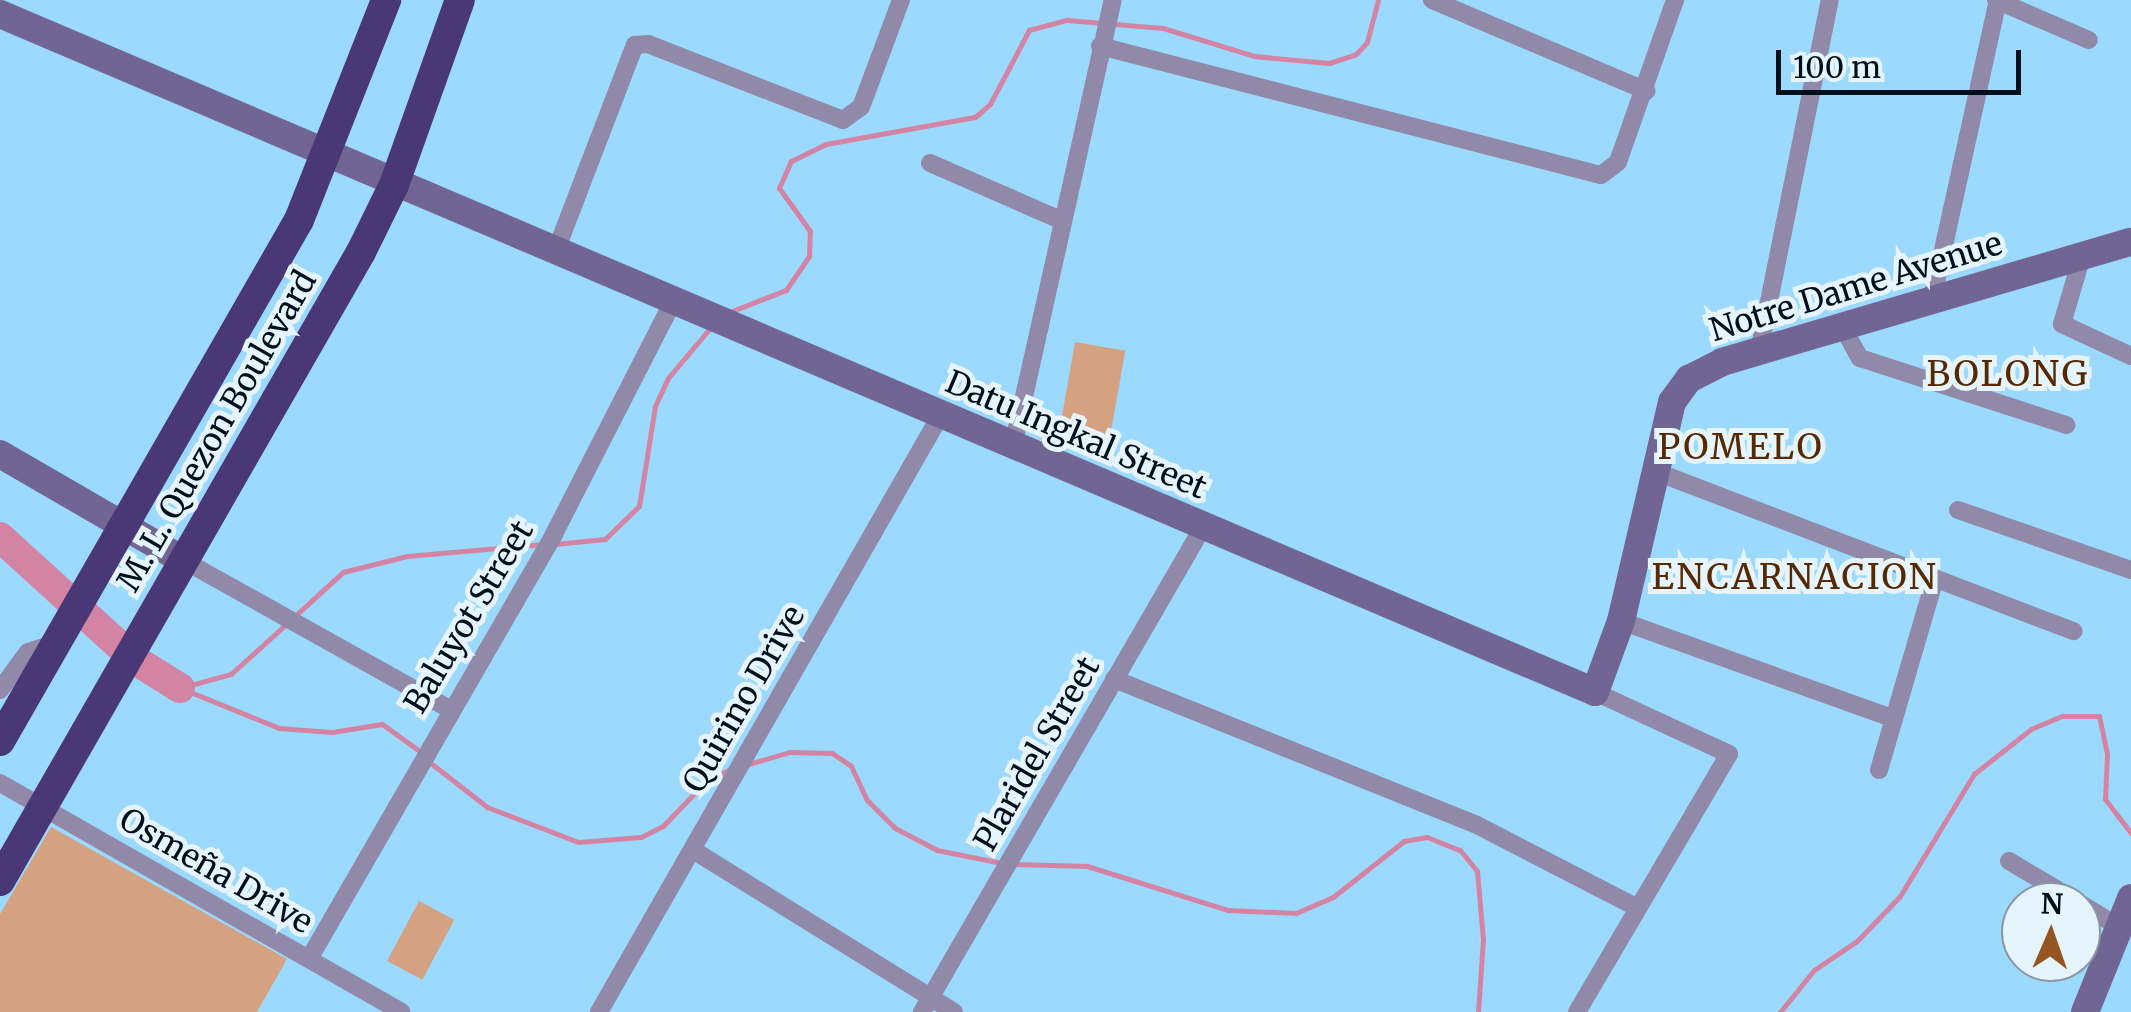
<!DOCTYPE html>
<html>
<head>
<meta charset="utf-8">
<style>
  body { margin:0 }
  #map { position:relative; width:2131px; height:1012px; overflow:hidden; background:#9cd9fe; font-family:Merriweather,serif }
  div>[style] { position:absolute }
  .green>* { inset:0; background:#d4a281; transform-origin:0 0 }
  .stream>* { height:5px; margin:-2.5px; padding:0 2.5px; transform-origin:2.5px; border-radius:2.5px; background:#d384a2 }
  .river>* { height:30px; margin:-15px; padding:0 15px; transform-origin:15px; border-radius:15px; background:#d384a2 }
  .street>* { height:18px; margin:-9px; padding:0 9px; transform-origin:9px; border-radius:9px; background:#9089a8 }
  .secondary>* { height:28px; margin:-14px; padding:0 14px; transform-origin:14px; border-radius:14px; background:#716693 }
  .highway>* { height:30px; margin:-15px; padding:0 15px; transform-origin:15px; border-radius:15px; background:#4a3775 }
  span { translate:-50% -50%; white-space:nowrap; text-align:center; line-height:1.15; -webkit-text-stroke:10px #e5f4fd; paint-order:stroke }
  .street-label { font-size:32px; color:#000f1c }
  .neighbourhood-label { font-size:35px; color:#552902; letter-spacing:2.5px }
  .north { position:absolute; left:2001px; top:882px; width:100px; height:100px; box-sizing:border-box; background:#e5f4fd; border:2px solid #8998a3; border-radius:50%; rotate:2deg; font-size:28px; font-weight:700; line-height:40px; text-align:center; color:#000f1c }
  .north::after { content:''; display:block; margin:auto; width:35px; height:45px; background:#955420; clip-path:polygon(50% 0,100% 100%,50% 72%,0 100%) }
  .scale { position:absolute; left:1776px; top:50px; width:245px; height:45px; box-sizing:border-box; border:5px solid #000f1c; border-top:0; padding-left:12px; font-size:30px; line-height:35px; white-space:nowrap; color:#000f1c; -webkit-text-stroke:8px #e5f4fd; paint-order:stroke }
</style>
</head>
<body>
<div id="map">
  <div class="green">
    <i style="left:1075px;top:342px;width:51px;height:87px;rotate:10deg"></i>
    <i style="clip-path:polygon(51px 827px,287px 959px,257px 1012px,0 1012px,0 914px)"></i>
    <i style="left:419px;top:901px;width:40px;height:68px;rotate:28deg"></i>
  </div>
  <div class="stream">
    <i style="left:727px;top:313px;width:63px;rotate:-21.3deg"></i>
    <i style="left:786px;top:290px;width:41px;rotate:-55.9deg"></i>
    <i style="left:809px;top:256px;width:25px;rotate:-88deg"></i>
    <i style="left:810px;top:231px;width:53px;rotate:-125.8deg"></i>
    <i style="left:779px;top:188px;width:30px;rotate:-66deg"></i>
    <i style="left:791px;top:161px;width:39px;rotate:-26deg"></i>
    <i style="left:826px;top:144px;width:151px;rotate:-10.3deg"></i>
    <i style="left:975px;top:117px;width:20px;rotate:-41deg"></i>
    <i style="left:990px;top:104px;width:84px;rotate:-62.2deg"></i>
    <i style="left:1029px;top:30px;width:39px;rotate:-15deg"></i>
    <i style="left:1067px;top:20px;width:96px;rotate:4.8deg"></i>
    <i style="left:1163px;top:28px;width:95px;rotate:17.1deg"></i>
    <i style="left:1254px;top:56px;width:75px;rotate:5.3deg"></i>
    <i style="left:1329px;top:63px;width:28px;rotate:-18deg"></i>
    <i style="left:1356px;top:54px;width:16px;rotate:-47deg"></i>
    <i style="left:1367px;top:42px;width:43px;rotate:-75.3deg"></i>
    <i style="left:555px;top:544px;width:50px;rotate:-5.7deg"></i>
    <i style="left:605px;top:539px;width:47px;rotate:-44.1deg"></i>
    <i style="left:639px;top:506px;width:101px;rotate:-80.9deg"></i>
    <i style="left:655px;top:406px;width:31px;rotate:-65deg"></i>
    <i style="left:668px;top:378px;width:67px;rotate:-49.9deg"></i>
    <i style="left:180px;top:688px;width:53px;rotate:-15.4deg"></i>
    <i style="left:231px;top:674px;width:151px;rotate:-42.3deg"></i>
    <i style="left:343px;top:572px;width:66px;rotate:-14deg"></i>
    <i style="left:407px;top:556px;width:138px;rotate:-5deg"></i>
    <i style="left:183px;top:689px;width:104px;rotate:22.1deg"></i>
    <i style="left:279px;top:728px;width:53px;rotate:4.3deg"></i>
    <i style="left:332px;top:732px;width:51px;rotate:-9.1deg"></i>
    <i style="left:382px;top:724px;width:48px;rotate:35.7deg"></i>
    <i style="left:428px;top:761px;width:75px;rotate:37.9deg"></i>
    <i style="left:487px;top:807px;width:97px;rotate:21deg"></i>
    <i style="left:578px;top:842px;width:63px;rotate:-4.5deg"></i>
    <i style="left:641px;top:837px;width:25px;rotate:-27deg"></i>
    <i style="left:663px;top:826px;width:61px;rotate:-46.3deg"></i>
    <i style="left:705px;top:782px;width:27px;rotate:-27deg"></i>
    <i style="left:745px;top:765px;width:47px;rotate:-16.1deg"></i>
    <i style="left:790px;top:752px;width:42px;rotate:1.4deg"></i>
    <i style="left:832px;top:753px;width:23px;rotate:34deg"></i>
    <i style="left:851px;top:766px;width:38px;rotate:65deg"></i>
    <i style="left:867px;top:800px;width:40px;rotate:45deg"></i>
    <i style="left:895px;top:828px;width:47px;rotate:27.6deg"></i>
    <i style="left:937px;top:850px;width:66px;rotate:11.3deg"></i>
    <i style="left:1013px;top:864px;width:74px;rotate:1.5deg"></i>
    <i style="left:1087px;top:866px;width:147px;rotate:17.4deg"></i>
    <i style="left:1227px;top:910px;width:69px;rotate:2.5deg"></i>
    <i style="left:1296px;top:913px;width:40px;rotate:-23.4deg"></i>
    <i style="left:1333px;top:897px;width:90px;rotate:-38.3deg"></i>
    <i style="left:1404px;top:841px;width:23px;rotate:-10deg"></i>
    <i style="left:1427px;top:837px;width:35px;rotate:22deg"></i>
    <i style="left:1460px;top:850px;width:27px;rotate:51deg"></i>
    <i style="left:1477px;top:871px;width:68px;rotate:85deg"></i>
    <i style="left:1483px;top:939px;width:73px;rotate:93.9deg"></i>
    <i style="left:1780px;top:1012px;width:54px;rotate:-51deg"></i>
    <i style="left:1814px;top:970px;width:52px;rotate:-34deg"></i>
    <i style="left:1857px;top:941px;width:62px;rotate:-46.3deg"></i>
    <i style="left:1900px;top:896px;width:143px;rotate:-58.8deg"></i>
    <i style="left:1974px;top:774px;width:73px;rotate:-38.3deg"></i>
    <i style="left:2031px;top:729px;width:34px;rotate:-23deg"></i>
    <i style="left:2062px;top:716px;width:37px"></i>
    <i style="left:2099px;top:716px;width:39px;rotate:78deg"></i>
    <i style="left:2107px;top:754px;width:45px;rotate:92.5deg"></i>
    <i style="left:2105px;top:799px;width:43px;rotate:52.6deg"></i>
  </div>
  <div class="river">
    <i style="left:0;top:537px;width:183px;rotate:42.3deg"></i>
    <i style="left:135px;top:660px;width:53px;rotate:31.9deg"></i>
  </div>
  <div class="street">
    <i style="left:1432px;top:0;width:233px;rotate:23deg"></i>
    <i style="left:1996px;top:0;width:101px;rotate:23.3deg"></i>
    <i style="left:1100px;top:46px;width:517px;rotate:14.44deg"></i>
    <i style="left:1601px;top:175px;width:21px;rotate:-37deg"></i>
    <i style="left:1618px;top:162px;width:172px;rotate:-70.6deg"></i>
    <i style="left:930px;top:163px;width:145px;rotate:23.6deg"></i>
    <i style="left:555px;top:253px;width:223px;rotate:-69deg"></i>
    <i style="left:635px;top:45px;width:13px;rotate:-4deg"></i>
    <i style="left:648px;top:44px;width:209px;rotate:21.3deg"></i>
    <i style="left:843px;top:120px;width:22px;rotate:-36deg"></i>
    <i style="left:861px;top:107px;width:114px;rotate:-69.5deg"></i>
    <i style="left:2082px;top:256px;width:71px;rotate:106.4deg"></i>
    <i style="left:2062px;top:324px;width:76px;rotate:24.9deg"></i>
    <i style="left:1932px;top:300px;width:306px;rotate:-77.6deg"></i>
    <i style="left:1842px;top:326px;width:37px;rotate:61deg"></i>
    <i style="left:1860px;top:358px;width:217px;rotate:18deg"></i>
    <i style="left:1759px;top:351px;width:358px;rotate:-78.6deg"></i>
    <i style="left:1013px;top:446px;width:457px;rotate:-77.4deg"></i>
    <i style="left:1654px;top:471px;width:449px;rotate:20.9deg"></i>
    <i style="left:1958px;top:510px;width:183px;rotate:19.1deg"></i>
    <i style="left:183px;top:560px;width:307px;rotate:29.2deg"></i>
    <i style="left:1621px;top:621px;width:290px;rotate:19.7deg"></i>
    <i style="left:1114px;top:679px;width:391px;rotate:21.9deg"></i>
    <i style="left:1477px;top:825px;width:181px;rotate:27.3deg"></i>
    <i style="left:0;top:690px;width:47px;rotate:-53.6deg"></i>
    <i style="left:28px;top:652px;width:29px;rotate:-18deg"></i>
    <i style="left:1879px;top:770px;width:199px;rotate:-73.7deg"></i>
    <i style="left:0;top:783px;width:462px;rotate:29.7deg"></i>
    <i style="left:693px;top:850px;width:307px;rotate:31.8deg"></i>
    <i style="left:2009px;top:861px;width:80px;rotate:30.7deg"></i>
    <i style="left:2081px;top:904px;width:44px;rotate:31.2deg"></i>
    <i style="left:309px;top:959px;width:491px;rotate:-60deg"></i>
    <i style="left:554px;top:534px;width:259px;rotate:-62.9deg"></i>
    <i style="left:599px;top:1012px;width:687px;rotate:-60.22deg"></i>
    <i style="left:922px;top:1012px;width:561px;rotate:-59.91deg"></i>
    <i style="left:1577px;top:1012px;width:299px;rotate:-59.5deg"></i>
    <i style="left:1729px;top:754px;width:148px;rotate:-155.2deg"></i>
  </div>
  <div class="secondary">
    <i style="left:0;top:14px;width:1733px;rotate:23.03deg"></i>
    <i style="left:1595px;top:692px;width:76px;rotate:-69.9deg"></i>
    <i style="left:1621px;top:621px;width:225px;rotate:-76.9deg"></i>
    <i style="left:1672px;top:402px;width:29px;rotate:-54deg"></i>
    <i style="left:1689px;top:379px;width:37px;rotate:-27deg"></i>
    <i style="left:1722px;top:362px;width:426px;rotate:-16.4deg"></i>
    <i style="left:0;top:454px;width:211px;rotate:30.1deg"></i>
    <i style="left:2085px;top:1012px;width:123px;rotate:-68deg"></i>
  </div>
  <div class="highway">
    <i style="left:0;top:741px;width:601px;rotate:-60.15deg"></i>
    <i style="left:299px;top:220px;width:237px;rotate:-68.4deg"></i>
    <i style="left:0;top:881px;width:725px;rotate:-60.15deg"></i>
    <i style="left:361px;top:252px;width:75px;rotate:-63.8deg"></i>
    <i style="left:394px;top:185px;width:196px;rotate:-70.4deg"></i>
  </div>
  <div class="street-label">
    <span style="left:1856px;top:287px;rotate:-17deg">Notre Dame Avenue</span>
    <span style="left:217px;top:431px;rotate:-60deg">M. L. Quezon Boulevard</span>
    <span style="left:1076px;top:435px;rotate:23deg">Datu Ingkal Street</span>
    <span style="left:469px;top:617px;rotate:-59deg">Baluyot Street</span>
    <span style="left:744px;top:699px;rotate:-60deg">Quirino Drive</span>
    <span style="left:1037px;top:754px;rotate:-60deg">Plaridel Street</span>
    <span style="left:216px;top:871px;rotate:30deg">Osmeña Drive</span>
  </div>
  <div class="neighbourhood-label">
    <span style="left:2008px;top:374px">BOLONG</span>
    <span style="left:1741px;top:447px">POMELO</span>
    <span style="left:1795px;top:577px">ENCARNACION</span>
  </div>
  <div class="north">N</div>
  <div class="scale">100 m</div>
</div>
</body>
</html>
